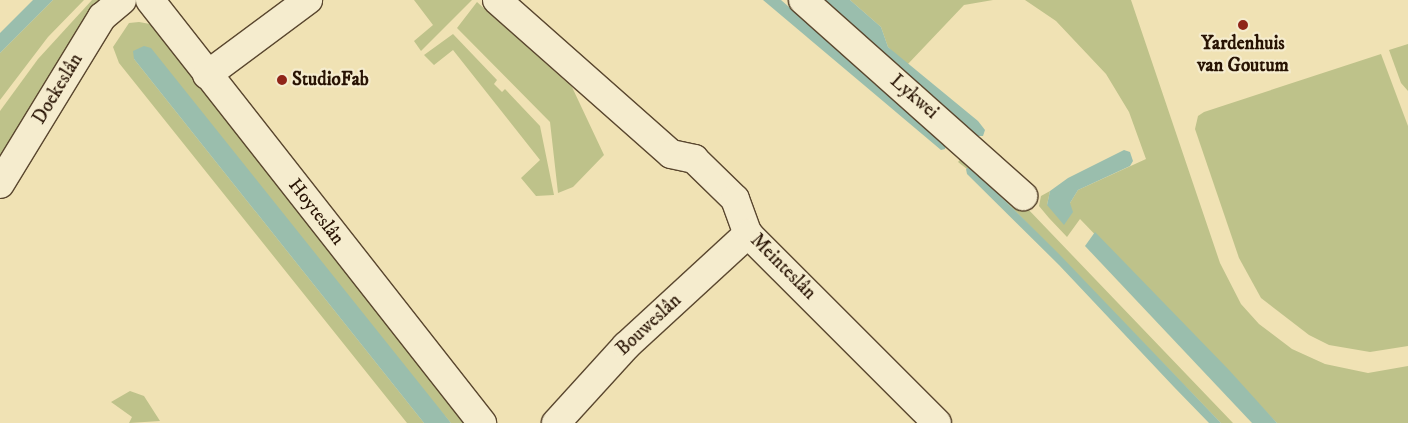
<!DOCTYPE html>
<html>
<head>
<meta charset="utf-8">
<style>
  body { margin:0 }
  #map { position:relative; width:1408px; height:423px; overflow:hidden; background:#f0e2b4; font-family:"IM FELL DW Pica",serif }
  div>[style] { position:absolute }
  .green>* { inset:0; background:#bec28a }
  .water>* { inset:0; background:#9abead }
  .roads { filter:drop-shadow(1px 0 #5a472f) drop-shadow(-1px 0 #5a472f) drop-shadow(0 1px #5a472f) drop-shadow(0 -1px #5a472f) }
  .street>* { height:28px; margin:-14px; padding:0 14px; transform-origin:14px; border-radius:14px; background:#f5ecce }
  .dots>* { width:14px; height:14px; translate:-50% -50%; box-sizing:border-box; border:2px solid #f5ecce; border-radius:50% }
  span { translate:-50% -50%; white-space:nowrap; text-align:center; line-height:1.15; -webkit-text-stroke:4.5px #f5ecce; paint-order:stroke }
  .poi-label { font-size:19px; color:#281303; font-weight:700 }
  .left { translate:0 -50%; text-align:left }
  .street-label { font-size:19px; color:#281303 }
</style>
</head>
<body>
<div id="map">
  <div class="green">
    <i style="clip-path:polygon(53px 0,84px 0,48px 37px,0 100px,0 53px)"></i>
    <i style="clip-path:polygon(92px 0,100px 0,0 160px,0 111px,38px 59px)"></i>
    <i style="clip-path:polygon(414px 0,472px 0,421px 51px,414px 41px,433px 25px)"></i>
    <i style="clip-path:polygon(850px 0,993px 0,964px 5px,907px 65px,888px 47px,881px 27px)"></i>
    <i style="clip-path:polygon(1025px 0,1131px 0,1220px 263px,1241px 304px,1259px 324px,1292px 349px,1325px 364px,1368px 373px,1408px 366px,1408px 423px,1277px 423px,1080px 219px,1067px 237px,1049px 218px,1039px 206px,1041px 196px,1050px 191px,1047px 205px,1070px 203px,1078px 190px,1146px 159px,1129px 112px,1106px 74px,1056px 21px)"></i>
    <i style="clip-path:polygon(477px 2px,572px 87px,604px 155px,573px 187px,558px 193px,550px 122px,457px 28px)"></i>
    <i style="clip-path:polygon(139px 22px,150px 24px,160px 33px,467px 423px,451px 423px,134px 51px,134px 59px,424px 423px,407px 423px,119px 63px,113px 47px,129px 23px)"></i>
    <i style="clip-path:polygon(453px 34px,497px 80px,494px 84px,502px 92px,505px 89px,540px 126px,554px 195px,536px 196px,521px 178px,540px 160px,453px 50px,434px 65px,424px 55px)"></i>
    <i style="clip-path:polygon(1408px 44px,1408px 91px,1401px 83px,1389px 50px)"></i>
    <i style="clip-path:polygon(1381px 54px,1408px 126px,1408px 346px,1370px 352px,1329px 345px,1309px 335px,1261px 298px,1239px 258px,1195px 129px,1198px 116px,1204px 112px)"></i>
    <i style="clip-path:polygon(968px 151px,1026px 207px,1233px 423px,1221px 423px,998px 193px,958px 162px)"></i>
    <i style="clip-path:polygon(130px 391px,144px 396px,160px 421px,129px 423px,132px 417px,111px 402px)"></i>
  </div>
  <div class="water">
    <i style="clip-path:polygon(33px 0,53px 0,0 53px,0 33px)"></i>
    <i style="clip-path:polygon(763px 0,781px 0,946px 144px,945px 149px,941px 150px)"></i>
    <i style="clip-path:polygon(816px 0,850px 0,881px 27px,888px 47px,978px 121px,985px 130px,983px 136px,973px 136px)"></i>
    <i style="clip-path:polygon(144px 46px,151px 48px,451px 423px,424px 423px,134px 59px,133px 51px)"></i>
    <i style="clip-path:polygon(1124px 150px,1130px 152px,1133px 161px,1130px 166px,1078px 190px,1070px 203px,1073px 212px,1064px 225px,1047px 205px,1050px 191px,1068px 178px)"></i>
    <i style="clip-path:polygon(970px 166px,1058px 253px,1221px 423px,1209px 423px,1174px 387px,1059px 265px,967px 174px,966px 169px)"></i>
    <i style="clip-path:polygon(1095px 232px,1229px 370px,1277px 423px,1252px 423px,1085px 246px)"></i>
  </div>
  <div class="roads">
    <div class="street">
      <i style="left:150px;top:0;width:538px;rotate:51.87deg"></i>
      <i style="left:497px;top:0;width:232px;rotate:41.5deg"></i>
      <i style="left:671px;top:154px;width:24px;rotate:12deg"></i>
      <i style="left:694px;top:159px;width:57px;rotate:44.3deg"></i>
      <i style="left:735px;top:199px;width:37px;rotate:70deg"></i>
      <i style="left:748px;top:234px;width:267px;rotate:45deg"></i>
      <i style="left:803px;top:0;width:295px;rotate:41.7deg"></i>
      <i style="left:207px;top:75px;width:126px;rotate:-36.6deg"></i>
      <i style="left:0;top:184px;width:196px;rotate:-58.6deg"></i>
      <i style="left:102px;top:17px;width:26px;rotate:-40deg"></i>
      <i style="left:556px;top:423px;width:104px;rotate:-47.7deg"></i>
      <i style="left:626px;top:346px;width:166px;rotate:-42.6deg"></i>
    </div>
  </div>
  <div class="dots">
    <i style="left:1243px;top:25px;background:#8f2418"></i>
    <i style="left:282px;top:80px;background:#8f2418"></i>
  </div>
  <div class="poi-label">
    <span style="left:1243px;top:55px">Yardenhuis<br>van Goutum</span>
    <span class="left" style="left:292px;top:80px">StudioFab</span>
  </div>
  <div class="street-label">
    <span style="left:58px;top:89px;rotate:-59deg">Doekeslân</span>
    <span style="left:914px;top:97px;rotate:41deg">Lykwei</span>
    <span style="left:316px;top:212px;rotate:52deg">Hoyteslân</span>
    <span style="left:783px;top:267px;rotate:45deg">Meinteslân</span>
    <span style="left:649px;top:325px;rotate:-43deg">Bouweslân</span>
  </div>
</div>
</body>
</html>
